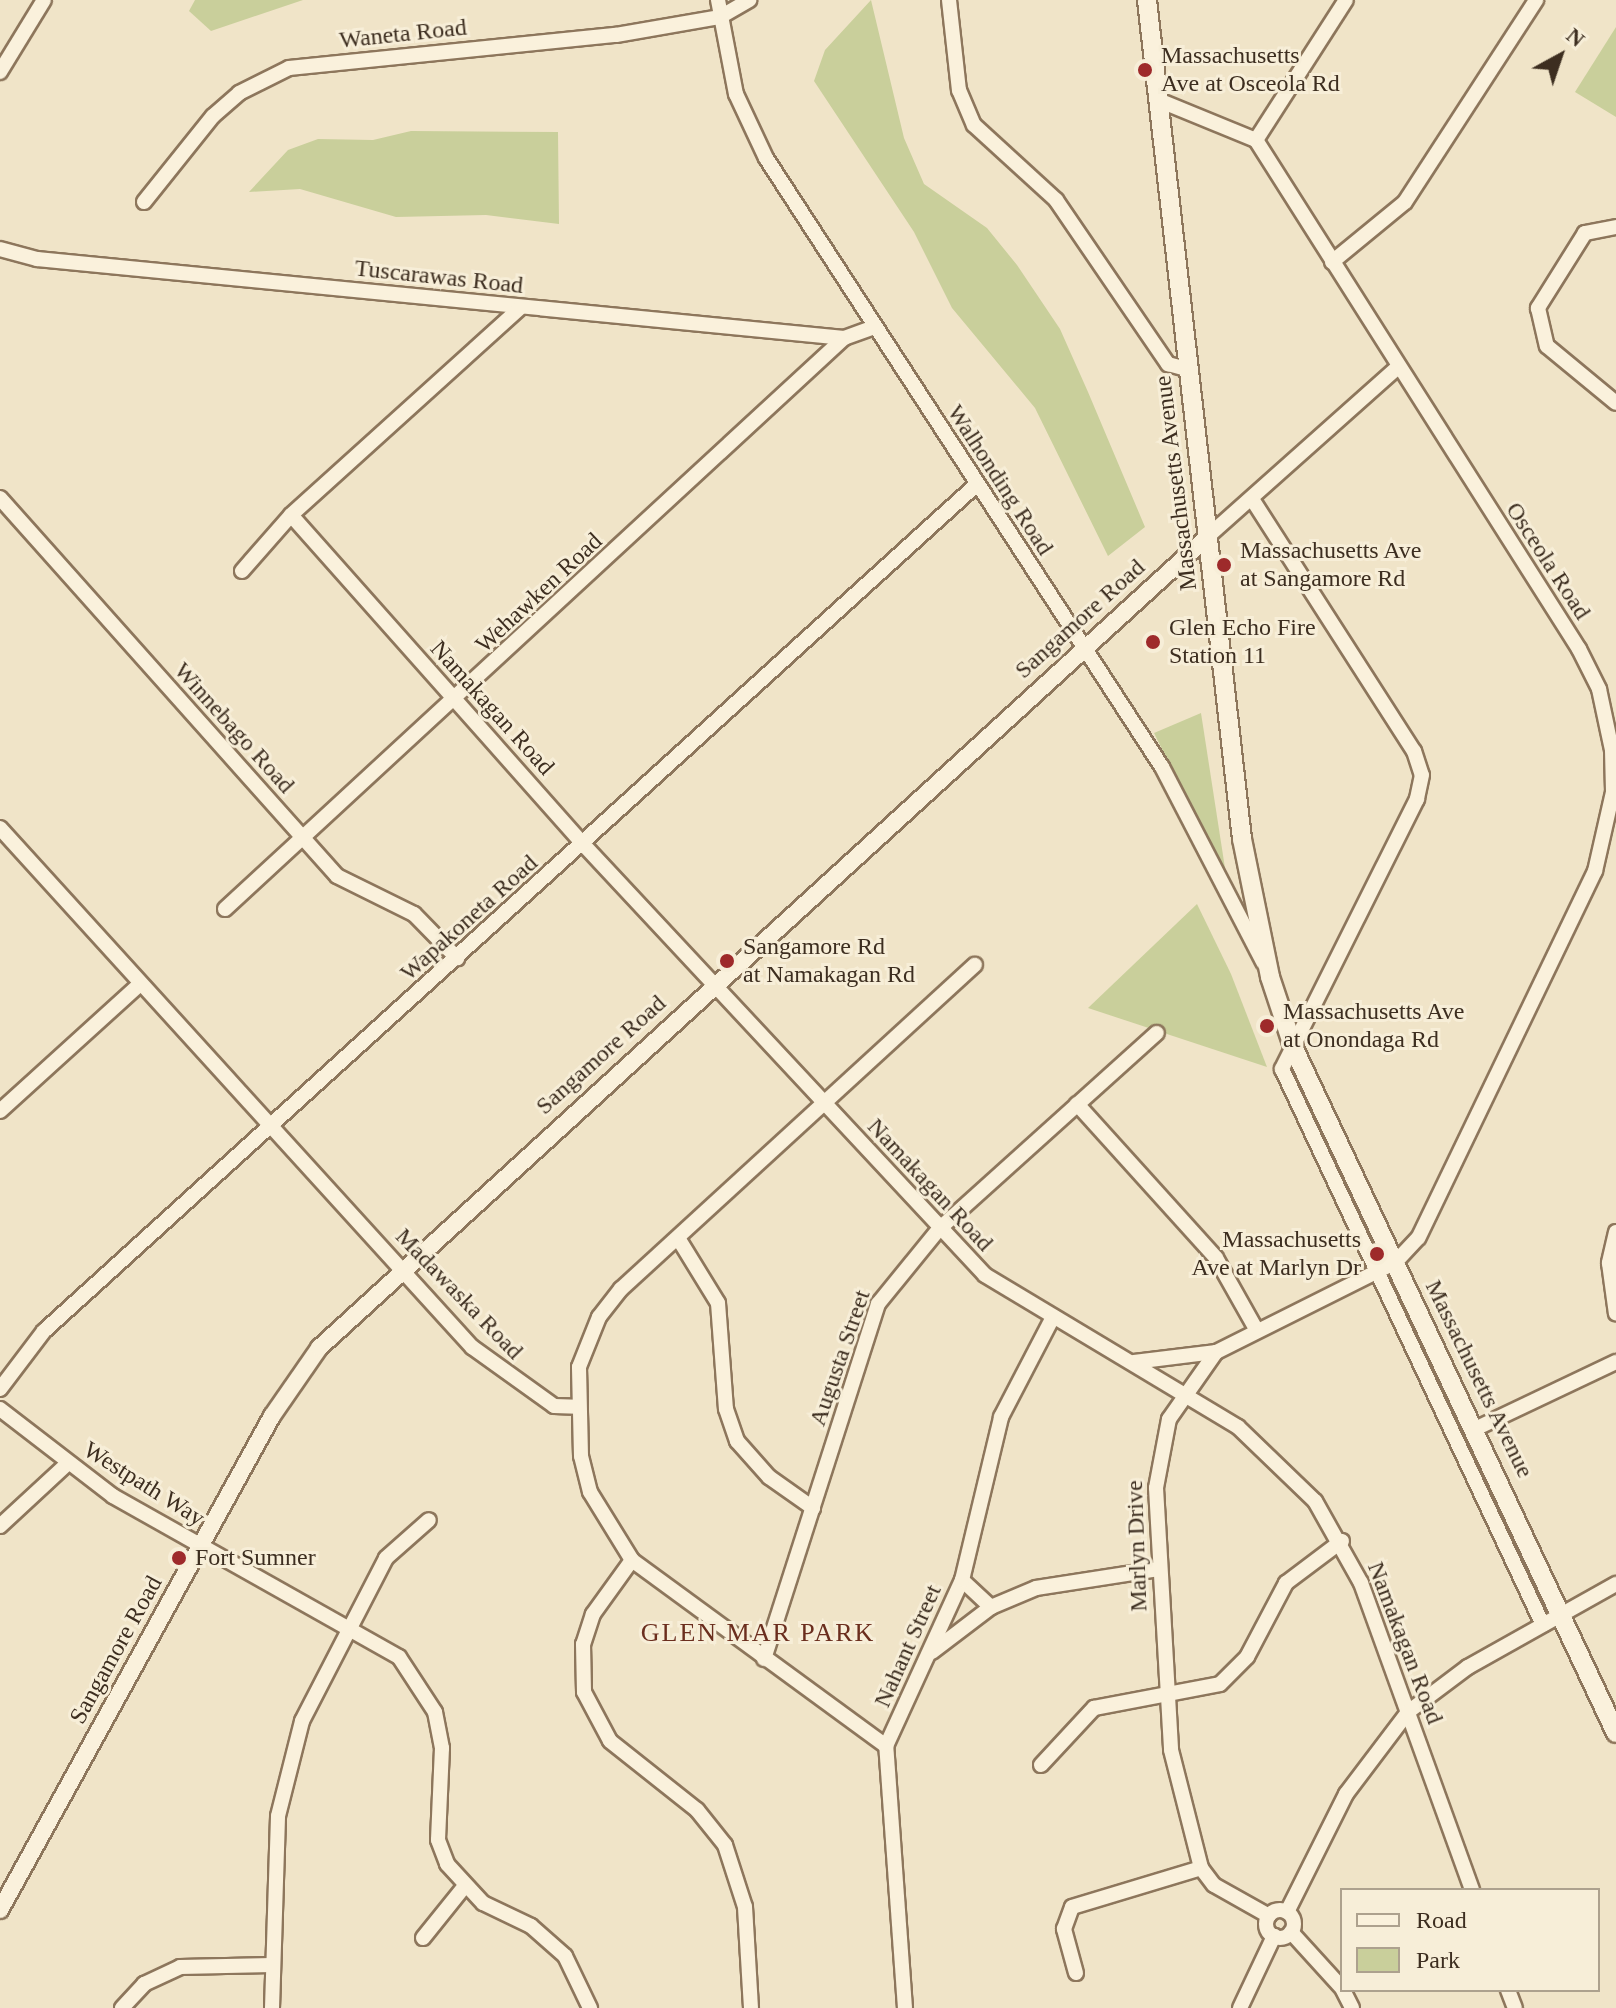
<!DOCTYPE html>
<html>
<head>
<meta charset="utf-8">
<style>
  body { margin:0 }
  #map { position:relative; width:1616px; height:2008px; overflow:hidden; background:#f0e4c8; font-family:"Times New Roman",serif }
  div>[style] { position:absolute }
  .green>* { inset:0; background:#c9cf9b }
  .roads { filter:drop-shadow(2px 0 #8d765c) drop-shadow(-2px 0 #8d765c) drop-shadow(0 2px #8d765c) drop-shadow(0 -2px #8d765c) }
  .minor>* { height:14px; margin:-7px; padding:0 7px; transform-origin:7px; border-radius:7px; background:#faf1dc }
  .minor>.ring { margin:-7px; padding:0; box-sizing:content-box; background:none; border:14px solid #faf1dc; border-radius:50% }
  .tertiary>* { height:16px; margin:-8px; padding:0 8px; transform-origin:8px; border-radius:8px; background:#faf1dc }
  .secondary>* { height:18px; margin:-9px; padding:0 9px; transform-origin:9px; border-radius:9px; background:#faf1dc }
  .dots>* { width:22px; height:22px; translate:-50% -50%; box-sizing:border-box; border:4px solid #f7eed8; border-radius:50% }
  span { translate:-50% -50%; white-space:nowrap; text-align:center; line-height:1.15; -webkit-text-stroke:6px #f7eed8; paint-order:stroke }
  .street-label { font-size:24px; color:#3d2e20 }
  .poi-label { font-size:24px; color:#3d2e20 }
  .left { translate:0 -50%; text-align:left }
  .right { translate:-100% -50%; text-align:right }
  .neighbourhood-label { font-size:26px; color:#6b2e1e; letter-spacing:2px }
  .legend { position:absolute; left:1340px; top:1888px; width:260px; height:104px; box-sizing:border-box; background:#f7eed8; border:2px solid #ada18e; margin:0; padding:10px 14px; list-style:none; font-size:24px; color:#3d2e20 }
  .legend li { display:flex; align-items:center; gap:16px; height:40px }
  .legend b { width:40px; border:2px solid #ada18e }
  .north { position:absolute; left:1520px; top:16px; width:80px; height:80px; -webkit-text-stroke:6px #f7eed8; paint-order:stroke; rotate:40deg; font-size:22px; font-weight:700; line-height:32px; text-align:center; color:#3d2e20 }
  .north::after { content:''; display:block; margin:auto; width:28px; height:36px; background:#3d2e20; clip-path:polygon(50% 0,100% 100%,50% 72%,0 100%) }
</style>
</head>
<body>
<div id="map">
  <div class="green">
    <i style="clip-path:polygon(195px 0,303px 0,211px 31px,189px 11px)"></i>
    <i style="clip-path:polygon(871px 0,904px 138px,924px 184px,987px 228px,1017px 265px,1060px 329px,1088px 392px,1145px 527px,1108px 556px,1035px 408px,952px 308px,914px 232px,814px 81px,825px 50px)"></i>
    <i style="clip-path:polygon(1616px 27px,1616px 117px,1575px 92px)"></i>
    <i style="clip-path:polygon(411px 131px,558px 132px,559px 224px,486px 215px,396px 217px,300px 189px,249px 192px,288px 150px,318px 139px,373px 140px)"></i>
    <i style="clip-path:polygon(1201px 713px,1227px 881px,1154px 733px)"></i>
    <i style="clip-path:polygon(1197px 904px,1231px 974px,1267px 1067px,1088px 1008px)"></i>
  </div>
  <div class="roads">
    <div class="minor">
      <i style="left:718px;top:0;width:96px;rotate:79.2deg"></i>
      <i style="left:736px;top:94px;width:71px;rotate:64.9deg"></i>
      <i style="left:766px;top:158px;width:726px;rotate:56.97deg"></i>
      <i style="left:1162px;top:767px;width:220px;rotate:62.6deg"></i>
      <i style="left:949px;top:0;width:91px;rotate:83.7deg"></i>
      <i style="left:959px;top:90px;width:38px;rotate:67deg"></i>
      <i style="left:974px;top:125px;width:111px;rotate:42.4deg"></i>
      <i style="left:1056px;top:200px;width:199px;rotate:55.7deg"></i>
      <i style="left:1168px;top:364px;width:20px;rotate:15deg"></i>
      <i style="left:0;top:72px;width:84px;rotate:-58.6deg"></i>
      <i style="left:1158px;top:100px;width:106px;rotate:22.2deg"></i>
      <i style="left:1256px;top:140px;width:603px;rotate:57.6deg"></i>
      <i style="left:1579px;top:649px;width:45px;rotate:63.4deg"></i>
      <i style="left:1599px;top:689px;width:62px;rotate:78deg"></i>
      <i style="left:1612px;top:750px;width:42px;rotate:88.6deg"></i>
      <i style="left:1613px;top:792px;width:81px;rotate:102.8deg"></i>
      <i style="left:1595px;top:871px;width:407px;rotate:115.7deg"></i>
      <i style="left:1418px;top:1238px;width:33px;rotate:133deg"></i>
      <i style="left:1396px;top:1262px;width:201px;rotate:153.4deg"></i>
      <i style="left:1216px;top:1352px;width:82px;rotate:125deg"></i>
      <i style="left:1169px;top:1419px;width:70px;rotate:100.7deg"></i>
      <i style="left:1156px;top:1488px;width:262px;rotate:86.7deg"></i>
      <i style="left:1171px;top:1750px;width:122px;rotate:75.7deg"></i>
      <i style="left:1201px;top:1868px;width:21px;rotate:53deg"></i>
      <i style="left:1214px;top:1885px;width:63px;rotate:29.4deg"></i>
      <i style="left:1256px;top:140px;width:166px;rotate:-57.3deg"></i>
      <i style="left:144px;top:202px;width:110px;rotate:-51.3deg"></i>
      <i style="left:213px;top:116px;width:35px;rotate:-41deg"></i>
      <i style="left:239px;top:93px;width:56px;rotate:-26.6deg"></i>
      <i style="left:289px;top:68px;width:329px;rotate:-5.8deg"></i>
      <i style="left:616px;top:35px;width:106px;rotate:-9.8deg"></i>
      <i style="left:720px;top:17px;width:34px;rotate:-30deg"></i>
      <i style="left:1616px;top:227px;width:32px;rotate:169deg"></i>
      <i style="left:1585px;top:233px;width:89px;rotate:122.1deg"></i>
      <i style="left:1538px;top:308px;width:39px;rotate:77deg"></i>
      <i style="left:1547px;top:346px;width:89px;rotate:39.6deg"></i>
      <i style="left:0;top:249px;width:38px;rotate:15deg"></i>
      <i style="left:37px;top:259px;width:811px;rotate:5.59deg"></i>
      <i style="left:844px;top:338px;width:32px;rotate:-20deg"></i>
      <i style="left:1332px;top:262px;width:94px;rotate:-39.4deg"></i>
      <i style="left:1405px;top:202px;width:241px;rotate:-57deg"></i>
      <i style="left:0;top:498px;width:506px;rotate:48.28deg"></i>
      <i style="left:337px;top:876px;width:86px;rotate:26.3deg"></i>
      <i style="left:414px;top:914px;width:62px;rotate:45.7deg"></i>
      <i style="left:1252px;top:499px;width:300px;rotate:57.3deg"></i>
      <i style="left:1414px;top:751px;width:25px;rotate:72deg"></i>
      <i style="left:1422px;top:775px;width:25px;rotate:102deg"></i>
      <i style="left:1417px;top:799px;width:302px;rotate:116.6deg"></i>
      <i style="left:1282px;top:1069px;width:614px;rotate:64.85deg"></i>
      <i style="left:291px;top:515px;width:440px;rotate:48.4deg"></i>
      <i style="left:583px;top:844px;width:589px;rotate:46.99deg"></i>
      <i style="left:985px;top:1275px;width:295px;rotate:31deg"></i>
      <i style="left:1238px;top:1427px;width:107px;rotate:43.9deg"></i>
      <i style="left:1315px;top:1501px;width:94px;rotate:60.7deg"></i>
      <i style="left:1361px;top:1583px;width:326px;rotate:70.1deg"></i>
      <i style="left:1206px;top:538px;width:256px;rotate:-41.7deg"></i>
      <i style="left:242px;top:571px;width:74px;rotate:-48.8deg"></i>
      <i style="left:291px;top:515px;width:310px;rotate:-42.1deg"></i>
      <i style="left:0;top:828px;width:702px;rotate:47.72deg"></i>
      <i style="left:472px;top:1347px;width:101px;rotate:35.7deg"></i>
      <i style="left:554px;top:1406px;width:23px;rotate:2deg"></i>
      <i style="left:225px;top:909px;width:842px;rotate:-42.69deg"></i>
      <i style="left:1077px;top:1104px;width:207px;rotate:47.9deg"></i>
      <i style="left:1216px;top:1258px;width:81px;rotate:60.6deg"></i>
      <i style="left:0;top:1111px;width:189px;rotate:-42.2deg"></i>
      <i style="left:1616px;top:1232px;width:32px;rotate:103deg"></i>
      <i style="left:1609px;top:1263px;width:51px;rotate:82.2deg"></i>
      <i style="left:678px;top:1238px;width:76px;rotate:58.4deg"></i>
      <i style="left:718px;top:1303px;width:106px;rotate:85.7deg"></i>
      <i style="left:726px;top:1409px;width:34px;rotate:71deg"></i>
      <i style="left:737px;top:1441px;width:48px;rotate:48.4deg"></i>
      <i style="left:769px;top:1477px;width:54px;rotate:35.2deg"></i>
      <i style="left:1134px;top:1362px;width:83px;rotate:-7deg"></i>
      <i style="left:0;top:1389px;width:73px;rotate:-52.8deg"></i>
      <i style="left:44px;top:1331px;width:1257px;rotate:-42.23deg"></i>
      <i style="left:0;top:1409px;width:143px;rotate:37.6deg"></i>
      <i style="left:113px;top:1496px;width:328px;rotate:29.4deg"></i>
      <i style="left:399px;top:1657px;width:66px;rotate:56.8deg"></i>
      <i style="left:435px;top:1712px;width:37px;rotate:79deg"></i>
      <i style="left:442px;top:1748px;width:92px;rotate:92.5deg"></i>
      <i style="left:438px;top:1840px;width:26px;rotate:69deg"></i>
      <i style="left:447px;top:1864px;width:53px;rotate:47.3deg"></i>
      <i style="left:483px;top:1903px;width:53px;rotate:25.6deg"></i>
      <i style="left:531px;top:1926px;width:45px;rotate:41.4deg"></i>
      <i style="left:565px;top:1956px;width:58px;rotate:64.3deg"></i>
      <i style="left:1477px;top:1428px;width:154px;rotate:-25.4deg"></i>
      <i style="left:0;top:1526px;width:93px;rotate:-42.8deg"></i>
      <i style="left:632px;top:1560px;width:67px;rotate:125.8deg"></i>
      <i style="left:593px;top:1614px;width:32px;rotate:108deg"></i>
      <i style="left:583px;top:1644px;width:48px;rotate:88.8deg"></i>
      <i style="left:584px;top:1692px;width:55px;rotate:62deg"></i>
      <i style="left:610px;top:1741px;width:111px;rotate:38.4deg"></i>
      <i style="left:697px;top:1810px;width:45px;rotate:51.3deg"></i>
      <i style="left:725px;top:1845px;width:65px;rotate:72.1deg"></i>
      <i style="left:745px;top:1907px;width:101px;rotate:86.6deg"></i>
      <i style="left:962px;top:1580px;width:40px;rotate:43deg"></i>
      <i style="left:932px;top:1652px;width:74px;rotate:-37.3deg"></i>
      <i style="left:991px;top:1607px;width:49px;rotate:-22.9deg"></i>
      <i style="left:1036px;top:1588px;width:124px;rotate:-8.8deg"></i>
      <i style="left:764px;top:1659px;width:373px;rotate:-72.2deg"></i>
      <i style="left:878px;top:1304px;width:97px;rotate:-50.9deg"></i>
      <i style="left:939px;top:1229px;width:293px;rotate:-42deg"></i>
      <i style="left:886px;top:1746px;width:315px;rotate:-143.8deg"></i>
      <i style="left:632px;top:1560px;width:80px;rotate:-121.7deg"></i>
      <i style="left:590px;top:1492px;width:37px;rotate:-104deg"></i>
      <i style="left:581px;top:1456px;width:89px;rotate:-91.3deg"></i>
      <i style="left:579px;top:1367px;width:54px;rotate:-68.2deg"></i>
      <i style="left:599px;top:1317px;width:36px;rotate:-52deg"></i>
      <i style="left:621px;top:1289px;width:480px;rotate:-42.5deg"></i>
      <i style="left:1041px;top:1765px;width:78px;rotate:-47.1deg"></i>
      <i style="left:1094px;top:1708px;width:128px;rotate:-10.8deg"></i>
      <i style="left:1220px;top:1684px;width:38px;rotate:-45deg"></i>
      <i style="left:1247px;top:1657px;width:84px;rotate:-62.2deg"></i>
      <i style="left:1286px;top:1583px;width:70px;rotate:-36.9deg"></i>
      <i class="ring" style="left:1266px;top:1910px;width:14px;height:14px"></i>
      <i style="left:1287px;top:1912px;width:132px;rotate:-63.4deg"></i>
      <i style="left:1346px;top:1794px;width:103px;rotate:-52.9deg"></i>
      <i style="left:1408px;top:1712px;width:75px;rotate:-36.9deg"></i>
      <i style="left:1468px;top:1667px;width:170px;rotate:-29.3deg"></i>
      <i style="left:1291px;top:1932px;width:76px;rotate:47.7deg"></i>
      <i style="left:423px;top:1938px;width:65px;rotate:-51.2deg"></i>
      <i style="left:1076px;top:1973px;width:46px;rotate:-105.3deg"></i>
      <i style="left:1064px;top:1929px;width:23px;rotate:-70deg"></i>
      <i style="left:1072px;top:1907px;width:135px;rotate:-16.8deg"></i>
      <i style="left:1343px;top:1990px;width:20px;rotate:63deg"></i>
      <i style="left:1508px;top:1990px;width:19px;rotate:69deg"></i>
      <i style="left:122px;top:2008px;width:33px;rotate:-47deg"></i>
      <i style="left:144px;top:1984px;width:40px;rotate:-25deg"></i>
      <i style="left:180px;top:1967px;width:92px;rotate:-1.2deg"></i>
      <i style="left:272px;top:2008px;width:192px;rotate:-88.2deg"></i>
      <i style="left:278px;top:1816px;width:98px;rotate:-75.8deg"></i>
      <i style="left:302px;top:1721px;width:183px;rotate:-62.7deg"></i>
      <i style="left:386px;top:1558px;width:57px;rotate:-41.5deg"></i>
      <i style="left:905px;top:2008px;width:263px;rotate:-94.1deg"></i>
      <i style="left:886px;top:1746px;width:183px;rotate:-65.4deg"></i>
      <i style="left:962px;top:1580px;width:168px;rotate:-76.5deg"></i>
      <i style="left:1001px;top:1417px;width:113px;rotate:-62.5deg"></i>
      <i style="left:1240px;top:2008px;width:80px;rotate:-64.7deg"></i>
    </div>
    <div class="tertiary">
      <i style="left:0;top:1910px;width:564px;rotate:-61.16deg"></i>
      <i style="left:272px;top:1416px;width:83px;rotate:-55.3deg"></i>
      <i style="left:319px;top:1348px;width:1201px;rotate:-42.4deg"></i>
    </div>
    <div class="secondary">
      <i style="left:1147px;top:0;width:844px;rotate:83.54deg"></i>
      <i style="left:1242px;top:839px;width:141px;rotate:78.5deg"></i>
      <i style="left:1270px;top:977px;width:76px;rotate:71.6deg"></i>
      <i style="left:1294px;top:1049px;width:756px;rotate:64.79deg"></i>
    </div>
  </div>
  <div class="dots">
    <i style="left:1145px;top:70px;background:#9e2a2b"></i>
    <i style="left:1224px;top:565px;background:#9e2a2b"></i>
    <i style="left:1153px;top:642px;background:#9e2a2b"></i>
    <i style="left:727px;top:961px;background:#9e2a2b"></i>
    <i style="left:1267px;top:1026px;background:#9e2a2b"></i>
    <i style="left:1377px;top:1254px;background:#9e2a2b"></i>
    <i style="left:179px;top:1558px;background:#9e2a2b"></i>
  </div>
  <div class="street-label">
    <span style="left:403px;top:34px;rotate:-6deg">Waneta Road</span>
    <span style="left:439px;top:277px;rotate:6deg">Tuscarawas Road</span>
    <span style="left:1000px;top:480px;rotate:57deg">Walhonding Road</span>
    <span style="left:1176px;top:483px;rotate:-97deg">Massachusetts Avenue</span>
    <span style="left:1548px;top:561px;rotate:57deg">Osceola Road</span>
    <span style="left:539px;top:593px;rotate:-43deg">Wehawken Road</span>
    <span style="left:1080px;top:619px;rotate:-42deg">Sangamore Road</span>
    <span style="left:492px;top:708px;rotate:48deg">Namakagan Road</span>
    <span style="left:234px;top:728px;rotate:48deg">Winnebago Road</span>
    <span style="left:469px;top:918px;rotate:-42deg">Wapakoneta Road</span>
    <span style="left:601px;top:1055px;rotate:-42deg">Sangamore Road</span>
    <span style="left:930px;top:1185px;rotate:47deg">Namakagan Road</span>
    <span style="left:459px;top:1294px;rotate:46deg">Madawaska Road</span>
    <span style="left:840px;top:1358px;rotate:-71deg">Augusta Street</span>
    <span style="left:1479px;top:1379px;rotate:64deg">Massachusetts Avenue</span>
    <span style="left:144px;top:1484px;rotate:32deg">Westpath Way</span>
    <span style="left:1137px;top:1546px;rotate:-92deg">Marlyn Drive</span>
    <span style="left:1405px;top:1643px;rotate:69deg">Namakagan Road</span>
    <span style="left:908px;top:1646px;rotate:-66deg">Nahant Street</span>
    <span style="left:116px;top:1650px;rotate:-61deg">Sangamore Road</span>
  </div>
  <div class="poi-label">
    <span class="left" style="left:1161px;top:70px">Massachusetts<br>Ave at Osceola Rd</span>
    <span class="left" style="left:1240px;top:565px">Massachusetts Ave<br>at Sangamore Rd</span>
    <span class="left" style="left:1169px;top:642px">Glen Echo Fire<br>Station 11</span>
    <span class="left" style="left:743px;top:961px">Sangamore Rd<br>at Namakagan Rd</span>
    <span class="left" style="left:1283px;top:1026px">Massachusetts Ave<br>at Onondaga Rd</span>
    <span class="right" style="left:1361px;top:1254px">Massachusetts<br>Ave at Marlyn Dr</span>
    <span class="left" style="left:195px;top:1558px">Fort Sumner</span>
  </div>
  <div class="neighbourhood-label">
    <span style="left:758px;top:1633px">GLEN MAR PARK</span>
  </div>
  <ul class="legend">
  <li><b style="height:10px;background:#faf1dc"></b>Road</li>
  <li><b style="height:22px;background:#c9cf9b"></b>Park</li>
  </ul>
  <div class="north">N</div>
</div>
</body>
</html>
